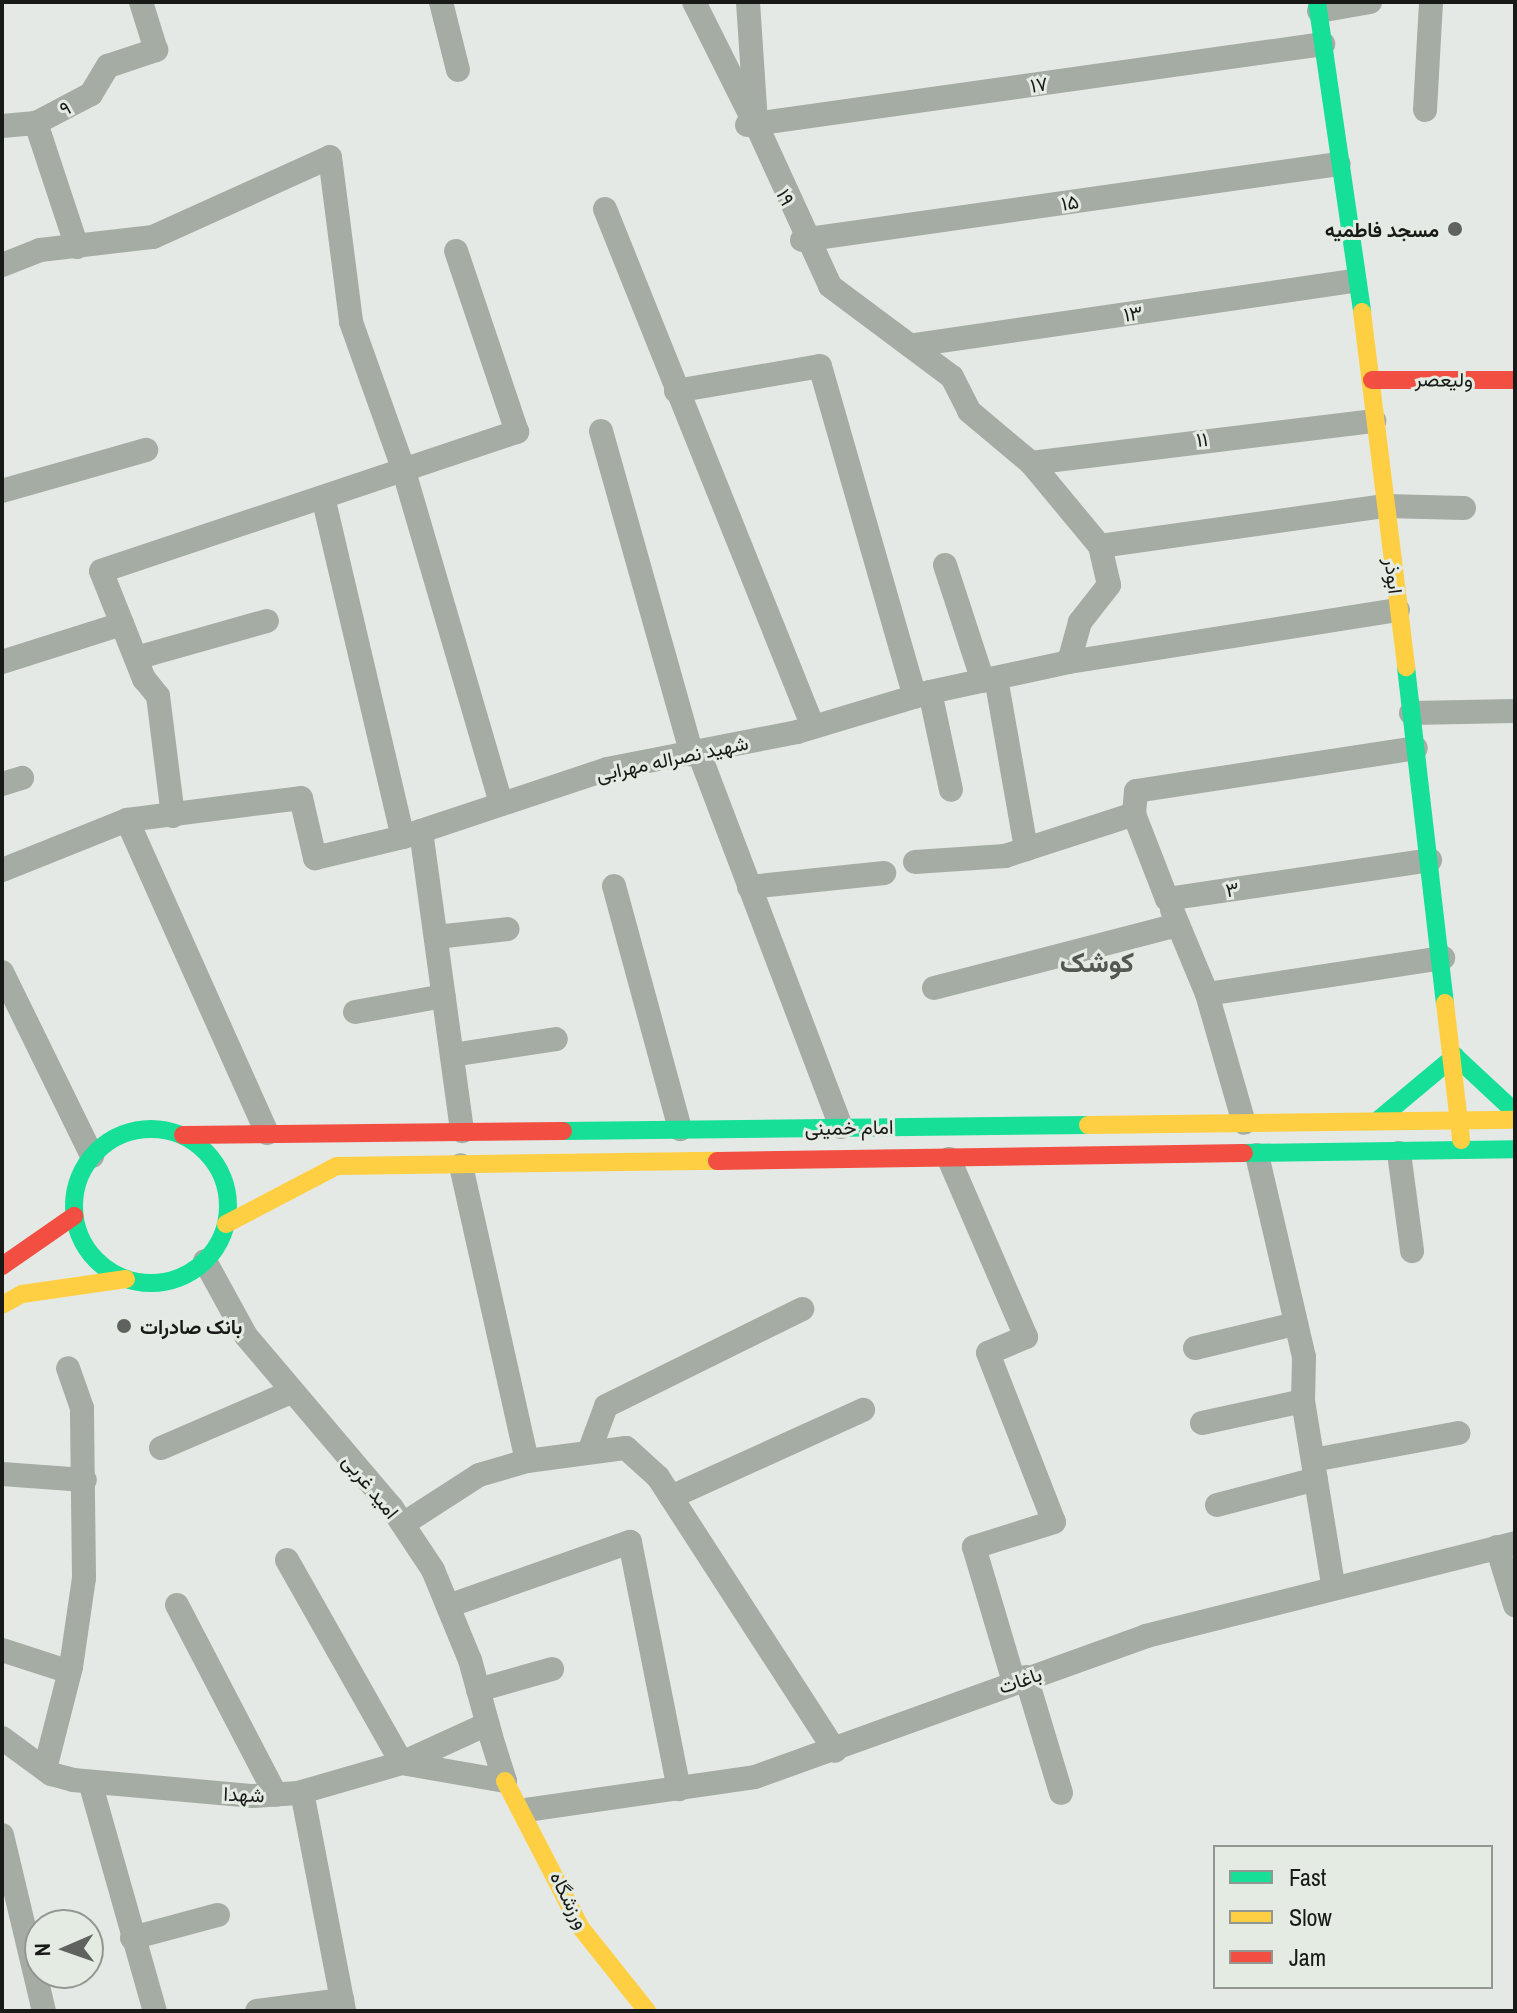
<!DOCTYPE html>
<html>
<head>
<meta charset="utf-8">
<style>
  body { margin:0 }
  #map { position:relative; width:1517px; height:2013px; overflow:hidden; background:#e5e9e5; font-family:"Archivo Narrow",Vazirmatn,sans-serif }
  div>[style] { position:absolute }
  .street>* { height:24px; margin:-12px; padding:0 12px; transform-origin:12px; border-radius:12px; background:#a4aca4 }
  .fast>* { height:18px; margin:-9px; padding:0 9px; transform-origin:9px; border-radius:9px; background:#16e098 }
  .fast>.ring { margin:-9px; padding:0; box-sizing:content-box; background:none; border:18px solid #16e098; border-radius:50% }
  .slow>* { height:18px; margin:-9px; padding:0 9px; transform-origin:9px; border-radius:9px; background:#ffcf43 }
  .jam>* { height:18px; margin:-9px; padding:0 9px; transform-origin:9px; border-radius:9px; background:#f24e42 }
  .dots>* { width:22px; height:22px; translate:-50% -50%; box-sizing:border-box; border:4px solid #e4ebe3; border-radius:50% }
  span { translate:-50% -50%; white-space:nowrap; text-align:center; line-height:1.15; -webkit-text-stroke:6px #e4ebe3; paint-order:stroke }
  .street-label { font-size:20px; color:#181a17 }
  .poi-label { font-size:20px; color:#181a17; font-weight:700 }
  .right { translate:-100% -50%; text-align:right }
  .left { translate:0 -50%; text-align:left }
  .district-label { font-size:28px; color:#535952; font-weight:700 }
  .frame { position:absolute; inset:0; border:4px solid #181a17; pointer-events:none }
  .legend { position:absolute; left:1213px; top:1845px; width:280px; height:144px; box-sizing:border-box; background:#e4ebe3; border:2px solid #929791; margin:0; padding:10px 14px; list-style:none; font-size:24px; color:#181a17 }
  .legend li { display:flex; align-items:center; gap:16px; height:40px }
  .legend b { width:40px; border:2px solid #929791 }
  .north { position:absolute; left:24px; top:1909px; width:80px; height:80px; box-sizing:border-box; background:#e4ebe3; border:2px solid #929791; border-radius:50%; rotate:268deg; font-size:22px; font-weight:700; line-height:32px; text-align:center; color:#181a17 }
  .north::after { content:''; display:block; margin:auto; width:28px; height:36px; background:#60625f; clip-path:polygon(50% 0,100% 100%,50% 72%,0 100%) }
</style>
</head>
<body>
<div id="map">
  <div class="street">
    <i style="left:441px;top:2px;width:70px;rotate:76deg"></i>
    <i style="left:694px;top:2px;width:125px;rotate:63.4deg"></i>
    <i style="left:748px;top:2px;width:122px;rotate:86.2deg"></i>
    <i style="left:756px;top:124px;width:178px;rotate:65.4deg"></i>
    <i style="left:830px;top:286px;width:152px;rotate:36.7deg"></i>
    <i style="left:952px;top:377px;width:38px;rotate:63deg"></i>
    <i style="left:969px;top:411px;width:81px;rotate:40deg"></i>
    <i style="left:1031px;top:463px;width:108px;rotate:50.3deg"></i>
    <i style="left:1100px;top:546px;width:40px;rotate:77deg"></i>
    <i style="left:1109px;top:585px;width:47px;rotate:128.1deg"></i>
    <i style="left:1080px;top:622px;width:41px;rotate:105.4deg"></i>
    <i style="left:1319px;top:11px;width:52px;rotate:-10deg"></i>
    <i style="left:1425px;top:110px;width:108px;rotate:-86.8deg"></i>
    <i style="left:747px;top:125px;width:582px;rotate:-8deg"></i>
    <i style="left:2px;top:126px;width:34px;rotate:-5deg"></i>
    <i style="left:605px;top:209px;width:558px;rotate:68.12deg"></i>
    <i style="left:802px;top:240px;width:542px;rotate:-8.06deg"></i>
    <i style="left:77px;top:247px;width:131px;rotate:-108.3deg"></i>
    <i style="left:36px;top:123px;width:62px;rotate:-27.8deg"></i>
    <i style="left:91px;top:94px;width:33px;rotate:-59deg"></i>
    <i style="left:108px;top:66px;width:51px;rotate:-18.4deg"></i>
    <i style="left:156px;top:50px;width:50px;rotate:-107.4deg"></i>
    <i style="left:2px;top:265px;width:41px;rotate:-21.5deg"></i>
    <i style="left:40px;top:250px;width:114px;rotate:-6.6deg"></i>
    <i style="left:153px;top:237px;width:194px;rotate:-24.3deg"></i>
    <i style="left:330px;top:157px;width:166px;rotate:82.7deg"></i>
    <i style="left:351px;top:322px;width:155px;rotate:70.4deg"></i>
    <i style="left:403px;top:468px;width:350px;rotate:73.7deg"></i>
    <i style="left:914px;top:345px;width:444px;rotate:-8.3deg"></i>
    <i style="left:676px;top:391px;width:146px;rotate:-9.8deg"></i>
    <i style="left:820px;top:366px;width:344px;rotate:74deg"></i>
    <i style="left:601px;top:431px;width:336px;rotate:74.3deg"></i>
    <i style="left:1031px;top:463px;width:346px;rotate:-7deg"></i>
    <i style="left:2px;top:491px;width:150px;rotate:-15.9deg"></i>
    <i style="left:324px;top:501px;width:345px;rotate:76.8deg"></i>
    <i style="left:1100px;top:546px;width:288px;rotate:-8deg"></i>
    <i style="left:1385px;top:506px;width:79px;rotate:1.5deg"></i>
    <i style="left:945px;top:565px;width:122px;rotate:71.9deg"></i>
    <i style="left:136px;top:658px;width:136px;rotate:-15.8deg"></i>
    <i style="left:2px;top:662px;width:126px;rotate:-17.6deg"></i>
    <i style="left:996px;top:678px;width:174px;rotate:80deg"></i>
    <i style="left:930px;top:692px;width:100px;rotate:77.9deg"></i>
    <i style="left:1411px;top:713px;width:104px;rotate:-1.1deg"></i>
    <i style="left:699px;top:753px;width:400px;rotate:69.2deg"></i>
    <i style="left:2px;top:784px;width:21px;rotate:-17deg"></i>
    <i style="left:1134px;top:814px;width:23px;rotate:-85deg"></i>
    <i style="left:1136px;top:791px;width:283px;rotate:-8.7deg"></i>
    <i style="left:173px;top:816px;width:121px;rotate:-97.1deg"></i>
    <i style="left:158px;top:696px;width:22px;rotate:-129deg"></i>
    <i style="left:144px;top:679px;width:116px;rotate:-111.7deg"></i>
    <i style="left:101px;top:571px;width:439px;rotate:-18.5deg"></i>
    <i style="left:517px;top:432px;width:191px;rotate:-108.6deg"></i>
    <i style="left:127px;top:820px;width:343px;rotate:65.9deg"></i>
    <i style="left:421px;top:831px;width:303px;rotate:82.2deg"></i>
    <i style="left:915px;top:862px;width:90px;rotate:-3.8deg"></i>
    <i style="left:1005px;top:856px;width:136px;rotate:-18deg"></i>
    <i style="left:1134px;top:814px;width:91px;rotate:68.8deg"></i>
    <i style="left:1167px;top:899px;width:266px;rotate:-8.4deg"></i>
    <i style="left:2px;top:870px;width:135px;rotate:-21.8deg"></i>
    <i style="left:127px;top:820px;width:175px;rotate:-7.2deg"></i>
    <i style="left:301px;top:798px;width:62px;rotate:76.9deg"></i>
    <i style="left:315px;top:858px;width:90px;rotate:-13.4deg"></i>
    <i style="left:403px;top:837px;width:215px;rotate:-18.4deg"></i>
    <i style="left:607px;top:769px;width:194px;rotate:-11deg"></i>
    <i style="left:797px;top:732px;width:139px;rotate:-16.7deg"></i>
    <i style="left:930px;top:692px;width:142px;rotate:-12.2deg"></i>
    <i style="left:1069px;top:662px;width:333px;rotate:-9deg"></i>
    <i style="left:614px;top:886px;width:252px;rotate:74.8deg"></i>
    <i style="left:749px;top:887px;width:136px;rotate:-5.9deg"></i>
    <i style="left:1172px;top:910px;width:91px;rotate:67.4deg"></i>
    <i style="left:1207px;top:994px;width:134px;rotate:74deg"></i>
    <i style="left:436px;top:937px;width:72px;rotate:-6.3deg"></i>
    <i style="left:2px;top:972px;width:205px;rotate:63.9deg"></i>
    <i style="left:934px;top:988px;width:252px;rotate:-14.5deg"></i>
    <i style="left:1207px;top:994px;width:239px;rotate:-8.7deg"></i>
    <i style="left:355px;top:1012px;width:90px;rotate:-10.2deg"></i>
    <i style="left:452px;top:1055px;width:105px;rotate:-8.7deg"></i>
    <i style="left:1399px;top:1153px;width:99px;rotate:82.4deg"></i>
    <i style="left:1257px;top:1155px;width:207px;rotate:76.9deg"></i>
    <i style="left:1304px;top:1357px;width:44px;rotate:91.3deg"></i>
    <i style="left:1303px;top:1401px;width:186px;rotate:80.7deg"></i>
    <i style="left:949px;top:1159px;width:194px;rotate:66.6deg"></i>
    <i style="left:1026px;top:1337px;width:41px;rotate:157.2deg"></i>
    <i style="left:988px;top:1353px;width:181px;rotate:68.7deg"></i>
    <i style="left:1054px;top:1522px;width:84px;rotate:162.6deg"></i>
    <i style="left:974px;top:1547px;width:141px;rotate:73.5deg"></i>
    <i style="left:205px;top:1261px;width:85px;rotate:61.3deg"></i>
    <i style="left:246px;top:1336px;width:226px;rotate:49.7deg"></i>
    <i style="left:392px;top:1508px;width:74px;rotate:56.5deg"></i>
    <i style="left:433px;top:1570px;width:97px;rotate:67.7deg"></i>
    <i style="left:470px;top:1660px;width:79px;rotate:74.6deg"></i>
    <i style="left:1195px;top:1348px;width:103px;rotate:-13.5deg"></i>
    <i style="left:1202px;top:1423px;width:103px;rotate:-12.3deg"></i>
    <i style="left:161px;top:1448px;width:139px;rotate:-23.3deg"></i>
    <i style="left:589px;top:1452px;width:49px;rotate:-69.7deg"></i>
    <i style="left:606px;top:1406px;width:219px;rotate:-26.3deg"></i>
    <i style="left:1313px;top:1460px;width:148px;rotate:-10.5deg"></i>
    <i style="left:527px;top:1461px;width:100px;rotate:-7.5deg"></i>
    <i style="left:626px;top:1448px;width:43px;rotate:42.2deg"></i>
    <i style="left:658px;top:1477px;width:326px;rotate:57.1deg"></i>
    <i style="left:2px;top:1474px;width:83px;rotate:4.1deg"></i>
    <i style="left:671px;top:1497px;width:211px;rotate:-24.4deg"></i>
    <i style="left:1217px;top:1505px;width:102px;rotate:-14.7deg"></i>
    <i style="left:403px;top:1524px;width:90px;rotate:-32.8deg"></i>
    <i style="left:479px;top:1475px;width:50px;rotate:-16.3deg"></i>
    <i style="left:527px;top:1461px;width:303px;rotate:-102.6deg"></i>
    <i style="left:1497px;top:1547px;width:61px;rotate:72.8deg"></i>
    <i style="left:287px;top:1560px;width:233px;rotate:60.5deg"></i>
    <i style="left:177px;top:1605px;width:214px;rotate:62.5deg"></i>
    <i style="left:448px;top:1606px;width:193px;rotate:-19.4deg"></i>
    <i style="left:630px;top:1542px;width:252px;rotate:78.8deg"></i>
    <i style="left:2px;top:1650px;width:71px;rotate:17.9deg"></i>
    <i style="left:1026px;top:1677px;width:121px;rotate:73.2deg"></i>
    <i style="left:478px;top:1690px;width:77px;rotate:-15.8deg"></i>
    <i style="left:2px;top:1738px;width:61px;rotate:36.3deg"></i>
    <i style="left:51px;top:1774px;width:23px;rotate:15deg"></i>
    <i style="left:73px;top:1780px;width:181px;rotate:5.1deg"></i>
    <i style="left:253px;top:1796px;width:45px;rotate:-3.8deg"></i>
    <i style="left:298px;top:1793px;width:108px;rotate:-16.1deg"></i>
    <i style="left:402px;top:1763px;width:94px;rotate:-24.6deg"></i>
    <i style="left:487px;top:1724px;width:60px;rotate:72.5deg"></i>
    <i style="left:505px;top:1781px;width:105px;rotate:-170.1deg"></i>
    <i style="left:45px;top:1769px;width:105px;rotate:-75.7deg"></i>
    <i style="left:71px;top:1667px;width:90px;rotate:-81.7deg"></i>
    <i style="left:84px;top:1578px;width:170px;rotate:-90.7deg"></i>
    <i style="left:82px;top:1408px;width:42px;rotate:-109.3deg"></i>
    <i style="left:90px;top:1782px;width:238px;rotate:74.2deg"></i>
    <i style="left:302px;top:1792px;width:223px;rotate:79.1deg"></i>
    <i style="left:526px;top:1810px;width:231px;rotate:-8.2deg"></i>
    <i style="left:755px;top:1777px;width:416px;rotate:-19.8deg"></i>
    <i style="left:1146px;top:1636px;width:381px;rotate:-14.1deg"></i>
    <i style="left:2px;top:1835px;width:181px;rotate:76.6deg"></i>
    <i style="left:132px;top:1938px;width:89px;rotate:-15deg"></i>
    <i style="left:257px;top:2011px;width:86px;rotate:-7.4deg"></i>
  </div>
  <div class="fast">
    <i style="left:1317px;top:2px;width:313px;rotate:81.7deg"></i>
    <i style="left:1406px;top:667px;width:338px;rotate:83.4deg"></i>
    <i style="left:1377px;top:1121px;width:102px;rotate:-39.8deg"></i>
    <i style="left:1455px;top:1056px;width:82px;rotate:43deg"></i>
    <i class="ring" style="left:74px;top:1129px;width:136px;height:136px"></i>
    <i style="left:563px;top:1131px;width:525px;rotate:-0.65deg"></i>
    <i style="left:1244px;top:1153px;width:271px;rotate:-0.8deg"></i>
  </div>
  <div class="slow">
    <i style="left:1362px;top:312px;width:358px;rotate:82.9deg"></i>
    <i style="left:1445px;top:1003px;width:138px;rotate:83.3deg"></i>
    <i style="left:1088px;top:1125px;width:427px;rotate:-0.7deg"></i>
    <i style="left:226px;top:1224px;width:125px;rotate:-27.6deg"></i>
    <i style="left:337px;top:1166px;width:380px;rotate:-0.8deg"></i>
    <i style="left:2px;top:1305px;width:23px;rotate:-29deg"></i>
    <i style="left:22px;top:1294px;width:105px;rotate:-8.2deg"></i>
    <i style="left:505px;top:1781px;width:165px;rotate:62.7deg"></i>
    <i style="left:581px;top:1928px;width:106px;rotate:51.5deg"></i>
  </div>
  <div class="jam">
    <i style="left:1372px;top:380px;width:143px"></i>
    <i style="left:183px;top:1135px;width:380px;rotate:-0.6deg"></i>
    <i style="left:717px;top:1161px;width:527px;rotate:-0.87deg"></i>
    <i style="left:2px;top:1266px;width:88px;rotate:-34.8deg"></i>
  </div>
  <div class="dots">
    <i style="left:1455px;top:229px;background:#60625f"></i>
    <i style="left:124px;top:1326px;background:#60625f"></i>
  </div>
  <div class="street-label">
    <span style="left:1039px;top:84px;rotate:-8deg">۱۷</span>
    <span style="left:65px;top:108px;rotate:-27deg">۹</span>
    <span style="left:786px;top:197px;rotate:63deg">۱۹</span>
    <span style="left:1070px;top:202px;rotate:-8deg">۱۵</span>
    <span style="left:1133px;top:313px;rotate:-8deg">۱۳</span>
    <span style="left:1444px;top:379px;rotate:1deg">ولیعصر</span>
    <span style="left:1202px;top:439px;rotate:-6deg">۱۱</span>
    <span style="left:1394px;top:576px;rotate:83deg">ابوذر</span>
    <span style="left:672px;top:758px;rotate:-12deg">شهید نصراله مهرابی</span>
    <span style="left:1232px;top:889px;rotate:-9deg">۳</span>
    <span style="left:849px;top:1127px;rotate:-1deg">امام خمینی</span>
    <span style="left:371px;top:1486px;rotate:51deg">امید غربی</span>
    <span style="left:1020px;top:1680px;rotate:-19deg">باغات</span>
    <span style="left:244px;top:1794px;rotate:2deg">شهدا</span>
    <span style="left:570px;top:1900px;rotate:63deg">ورزشگاه</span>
  </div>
  <div class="poi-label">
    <span class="right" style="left:1439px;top:229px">مسجد فاطمیه</span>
    <span class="left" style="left:140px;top:1326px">بانک صادرات</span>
  </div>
  <div class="district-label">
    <span style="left:1097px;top:962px">کوشک</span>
  </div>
  <div class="frame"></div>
  <ul class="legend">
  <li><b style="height:10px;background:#16e098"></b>Fast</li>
  <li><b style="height:10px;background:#ffcf43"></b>Slow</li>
  <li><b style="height:10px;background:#f24e42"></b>Jam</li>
  </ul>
  <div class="north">N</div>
</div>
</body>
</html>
